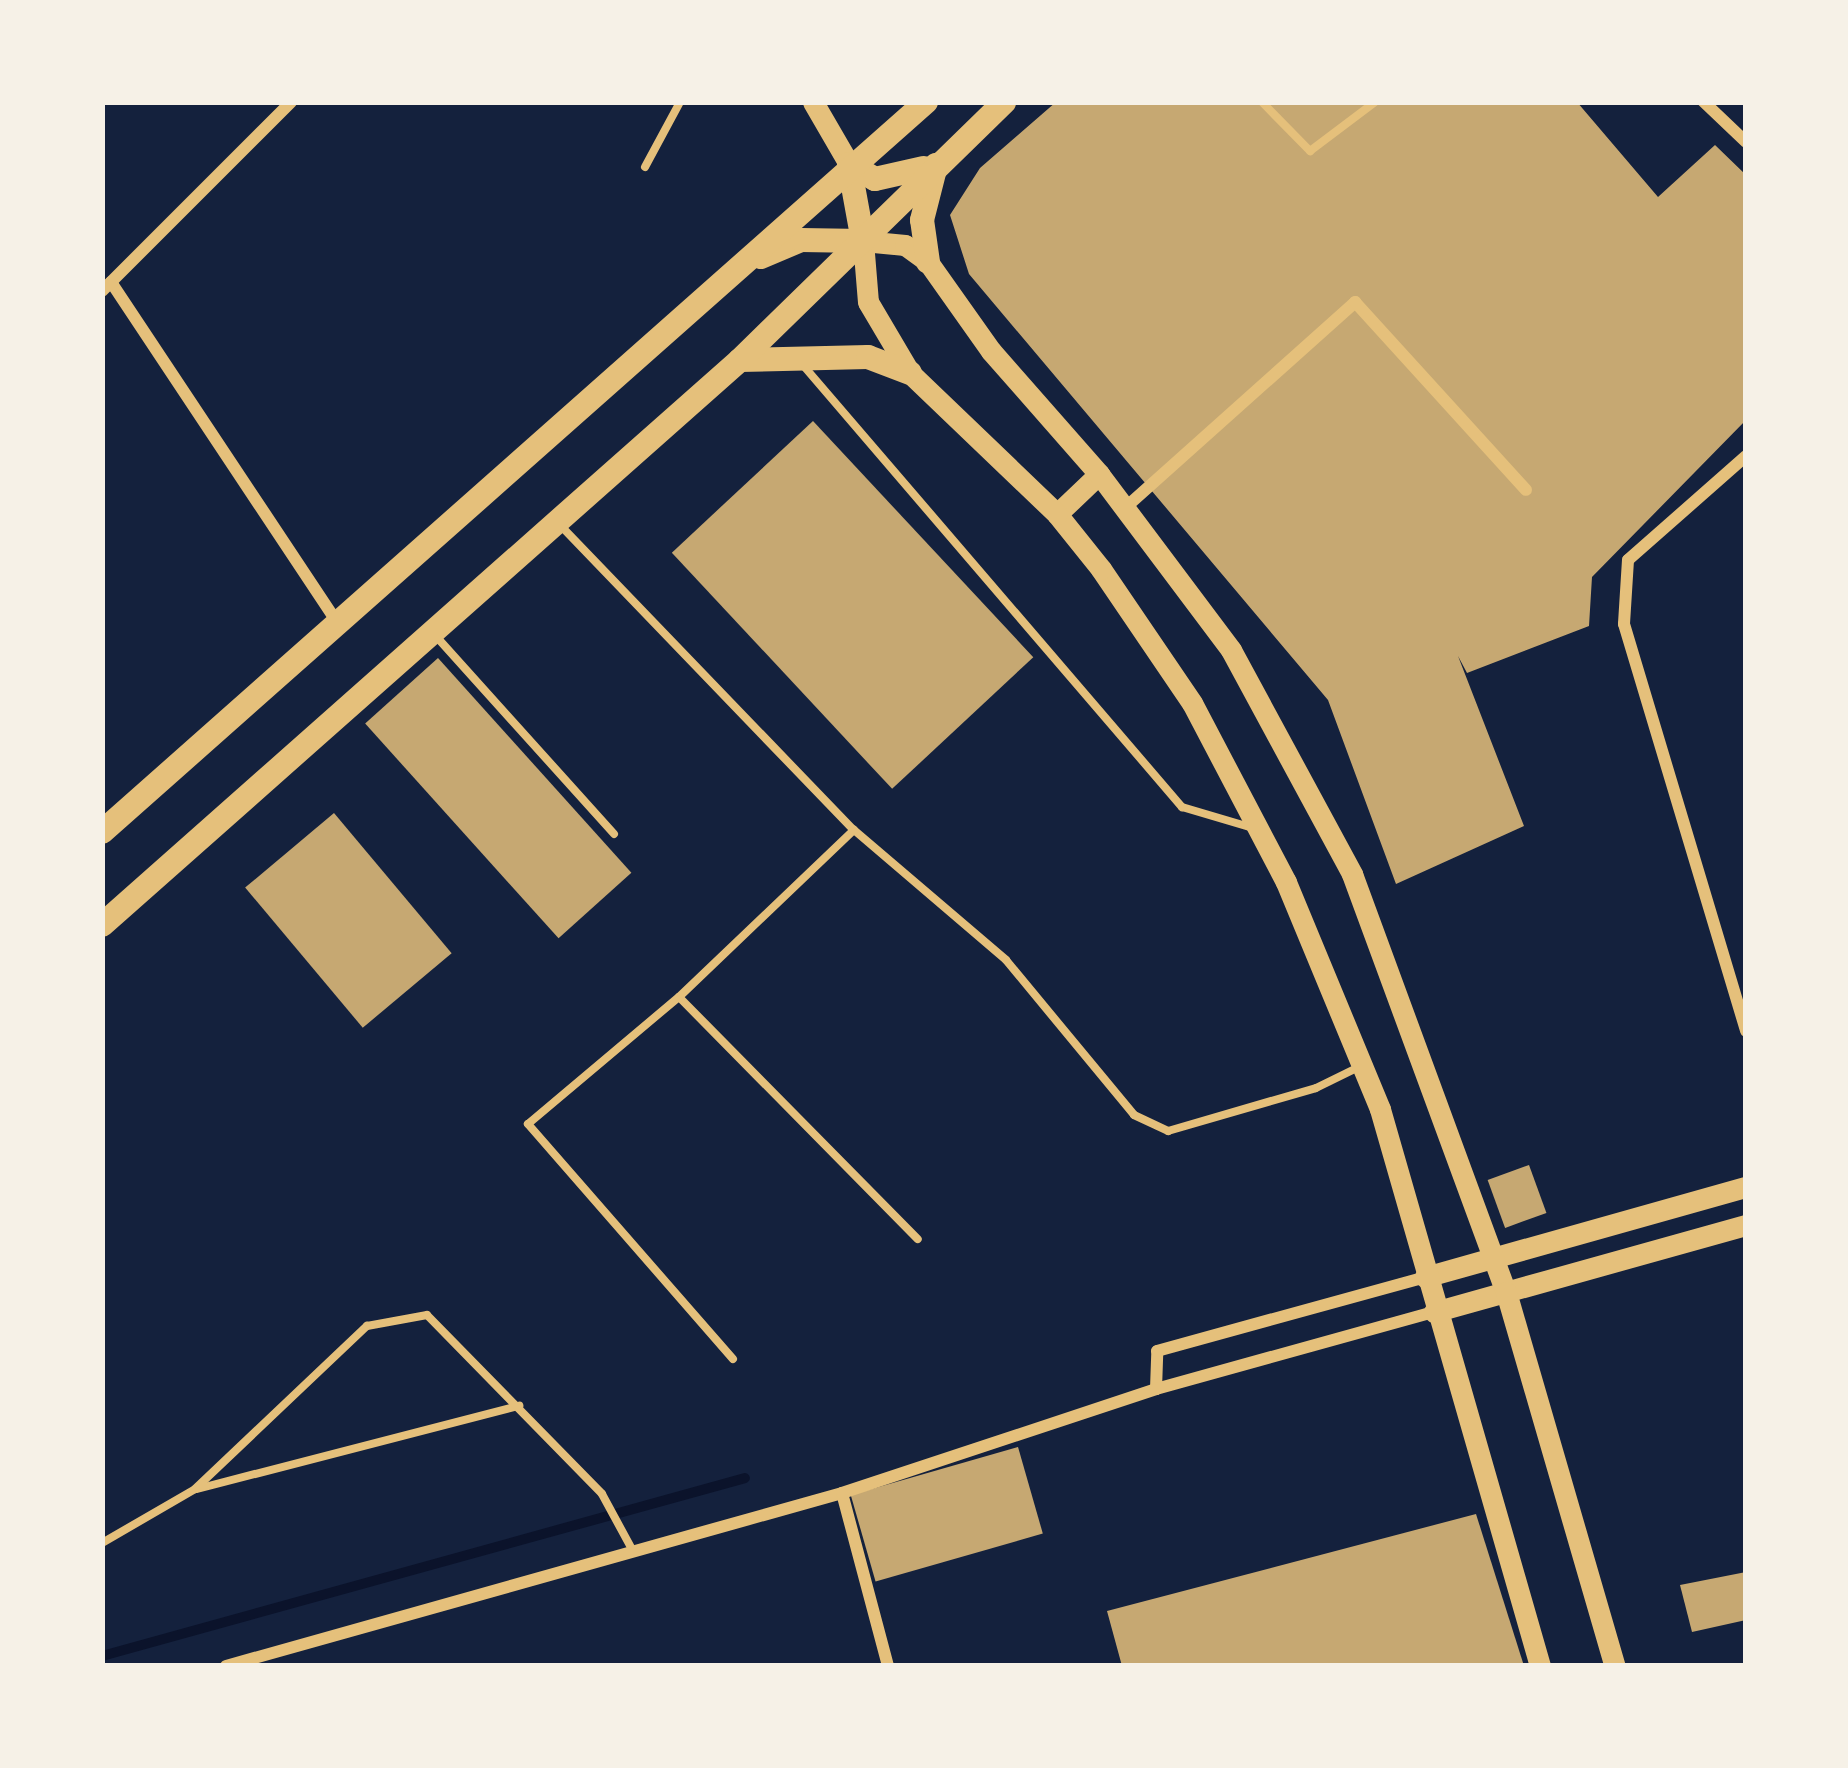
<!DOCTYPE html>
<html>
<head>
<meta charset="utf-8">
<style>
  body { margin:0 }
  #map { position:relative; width:1848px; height:1768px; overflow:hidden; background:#14213d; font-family:"Public Sans",sans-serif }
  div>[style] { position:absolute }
  .stream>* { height:10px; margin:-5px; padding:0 5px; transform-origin:5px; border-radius:5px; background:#0b132b }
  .building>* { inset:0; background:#c6a872; transform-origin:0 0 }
  .service>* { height:8px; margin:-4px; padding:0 4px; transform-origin:4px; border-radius:4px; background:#e5c07b }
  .minor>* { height:12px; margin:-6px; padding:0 6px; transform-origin:6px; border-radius:6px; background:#e5c07b }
  .tertiary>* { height:21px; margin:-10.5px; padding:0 10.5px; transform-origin:10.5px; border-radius:10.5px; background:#e5c07b }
  .primary>* { height:24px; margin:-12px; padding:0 12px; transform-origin:12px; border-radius:12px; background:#e5c07b }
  span { translate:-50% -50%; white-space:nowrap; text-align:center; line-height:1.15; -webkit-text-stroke:12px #f6f1e7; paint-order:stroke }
  .frame { position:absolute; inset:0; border:105px solid #f6f1e7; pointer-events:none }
</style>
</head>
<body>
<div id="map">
  <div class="stream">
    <i style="left:102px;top:1656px;width:667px;rotate:-15.47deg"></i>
  </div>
  <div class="building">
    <i style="clip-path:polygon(1056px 102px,1577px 102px,1658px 197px,1715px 145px,1746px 175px,1746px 420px,1592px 577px,1589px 626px,1467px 673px,1458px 656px,1524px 826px,1396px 884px,1328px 700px,969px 274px,950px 215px,980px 168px)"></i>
    <i style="left:813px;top:421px;width:323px;height:193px;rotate:47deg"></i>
    <i style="left:438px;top:658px;width:289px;height:98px;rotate:48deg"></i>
    <i style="left:334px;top:813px;width:183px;height:116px;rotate:50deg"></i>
    <i style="left:1529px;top:1165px;width:51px;height:44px;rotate:70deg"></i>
    <i style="left:1018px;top:1447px;width:90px;height:174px;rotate:74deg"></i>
    <i style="clip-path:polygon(1476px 1514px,1524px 1666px,1122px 1666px,1107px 1611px)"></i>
    <i style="clip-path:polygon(1746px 1572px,1746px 1620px,1692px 1632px,1680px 1585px)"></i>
  </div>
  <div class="service">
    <i style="left:1262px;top:102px;width:69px;rotate:45.6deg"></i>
    <i style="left:1310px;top:151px;width:81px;rotate:-37deg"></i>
    <i style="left:645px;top:167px;width:74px;rotate:-61.7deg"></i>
    <i style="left:802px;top:364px;width:584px;rotate:49.38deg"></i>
    <i style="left:1182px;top:807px;width:74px;rotate:16.5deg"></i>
    <i style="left:561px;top:526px;width:422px;rotate:46.1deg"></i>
    <i style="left:854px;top:830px;width:200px;rotate:40.5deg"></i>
    <i style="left:1006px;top:960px;width:201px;rotate:50.4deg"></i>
    <i style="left:1134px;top:1115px;width:38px;rotate:25deg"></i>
    <i style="left:1168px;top:1131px;width:154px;rotate:-16.2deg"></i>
    <i style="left:1316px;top:1088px;width:50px;rotate:-26.1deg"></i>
    <i style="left:434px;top:634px;width:269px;rotate:48deg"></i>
    <i style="left:679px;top:997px;width:340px;rotate:45.4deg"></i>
    <i style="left:733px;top:1359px;width:312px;rotate:-131.1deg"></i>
    <i style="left:528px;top:1124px;width:197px;rotate:-40.1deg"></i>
    <i style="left:679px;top:997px;width:242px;rotate:-43.7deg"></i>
    <i style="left:197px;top:1489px;width:333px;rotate:-14.5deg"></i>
    <i style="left:102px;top:1543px;width:108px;rotate:-30.1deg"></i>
    <i style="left:195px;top:1489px;width:237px;rotate:-43.5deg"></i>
    <i style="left:367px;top:1326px;width:61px;rotate:-10.4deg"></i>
    <i style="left:427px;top:1315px;width:250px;rotate:45.6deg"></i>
    <i style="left:602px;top:1494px;width:65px;rotate:61.5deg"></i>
  </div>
  <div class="minor">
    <i style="left:1704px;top:102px;width:58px;rotate:43.6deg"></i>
    <i style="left:111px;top:282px;width:410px;rotate:56.4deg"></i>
    <i style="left:102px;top:291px;width:267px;rotate:-45deg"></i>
    <i style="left:1746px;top:456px;width:157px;rotate:138.6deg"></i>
    <i style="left:1628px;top:560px;width:64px;rotate:93.6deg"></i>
    <i style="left:1624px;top:624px;width:425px;rotate:73.3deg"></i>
    <i style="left:1125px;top:508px;width:309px;rotate:-41.8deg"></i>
    <i style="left:1355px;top:302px;width:254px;rotate:47.7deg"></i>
    <i style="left:1156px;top:1389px;width:38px;rotate:-88deg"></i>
    <i style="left:1157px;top:1351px;width:278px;rotate:-15.4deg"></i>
    <i style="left:842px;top:1493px;width:179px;rotate:75.1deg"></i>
    <i style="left:226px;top:1666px;width:640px;rotate:-15.69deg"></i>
    <i style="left:842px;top:1493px;width:331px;rotate:-18.3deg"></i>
    <i style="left:1156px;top:1389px;width:288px;rotate:-15.5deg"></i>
  </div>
  <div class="tertiary">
    <i style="left:813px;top:102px;width:72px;rotate:59.9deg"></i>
    <i style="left:1057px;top:514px;width:58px;rotate:-43.6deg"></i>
    <i style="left:1425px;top:1277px;width:333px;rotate:-15.7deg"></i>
    <i style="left:1434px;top:1312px;width:324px;rotate:-15.6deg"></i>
    <i style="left:1540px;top:1666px;width:580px;rotate:-106.03deg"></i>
    <i style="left:1380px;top:1109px;width:246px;rotate:-112.5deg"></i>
    <i style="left:1286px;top:882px;width:202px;rotate:-117.7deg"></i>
    <i style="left:1192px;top:703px;width:162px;rotate:-124.2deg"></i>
    <i style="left:1101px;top:569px;width:70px;rotate:-128.7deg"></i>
    <i style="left:1057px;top:514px;width:204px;rotate:-136.2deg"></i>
    <i style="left:910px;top:373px;width:82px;rotate:-120.6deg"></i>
    <i style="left:868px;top:302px;width:61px;rotate:-94.7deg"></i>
    <i style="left:863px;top:241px;width:42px;rotate:5.4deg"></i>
    <i style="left:905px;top:245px;width:29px;rotate:36deg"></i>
    <i style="left:928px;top:262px;width:109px;rotate:54.7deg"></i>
    <i style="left:991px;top:351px;width:164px;rotate:48.7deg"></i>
    <i style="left:1099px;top:474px;width:220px;rotate:53.1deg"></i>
    <i style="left:1231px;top:650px;width:255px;rotate:61.6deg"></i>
    <i style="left:1352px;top:874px;width:445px;rotate:69.8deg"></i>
    <i style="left:1506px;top:1292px;width:390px;rotate:73.8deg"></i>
  </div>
  <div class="primary">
    <i style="left:849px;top:164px;width:30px;rotate:30deg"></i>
    <i style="left:875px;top:179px;width:50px;rotate:-12.7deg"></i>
    <i style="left:761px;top:257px;width:43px;rotate:-23deg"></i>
    <i style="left:801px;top:240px;width:62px;rotate:0.9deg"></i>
    <i style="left:863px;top:241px;width:78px;rotate:-100.3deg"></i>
    <i style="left:928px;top:262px;width:42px;rotate:-98.1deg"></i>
    <i style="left:922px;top:220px;width:57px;rotate:-75.7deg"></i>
    <i style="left:740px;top:360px;width:128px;rotate:-1.3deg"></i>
    <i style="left:868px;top:357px;width:45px;rotate:20.9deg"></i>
    <i style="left:102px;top:832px;width:1101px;rotate:-41.54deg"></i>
    <i style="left:102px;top:925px;width:852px;rotate:-41.53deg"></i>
    <i style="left:740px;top:360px;width:369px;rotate:-44.3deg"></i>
  </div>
  <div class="frame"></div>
</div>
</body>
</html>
